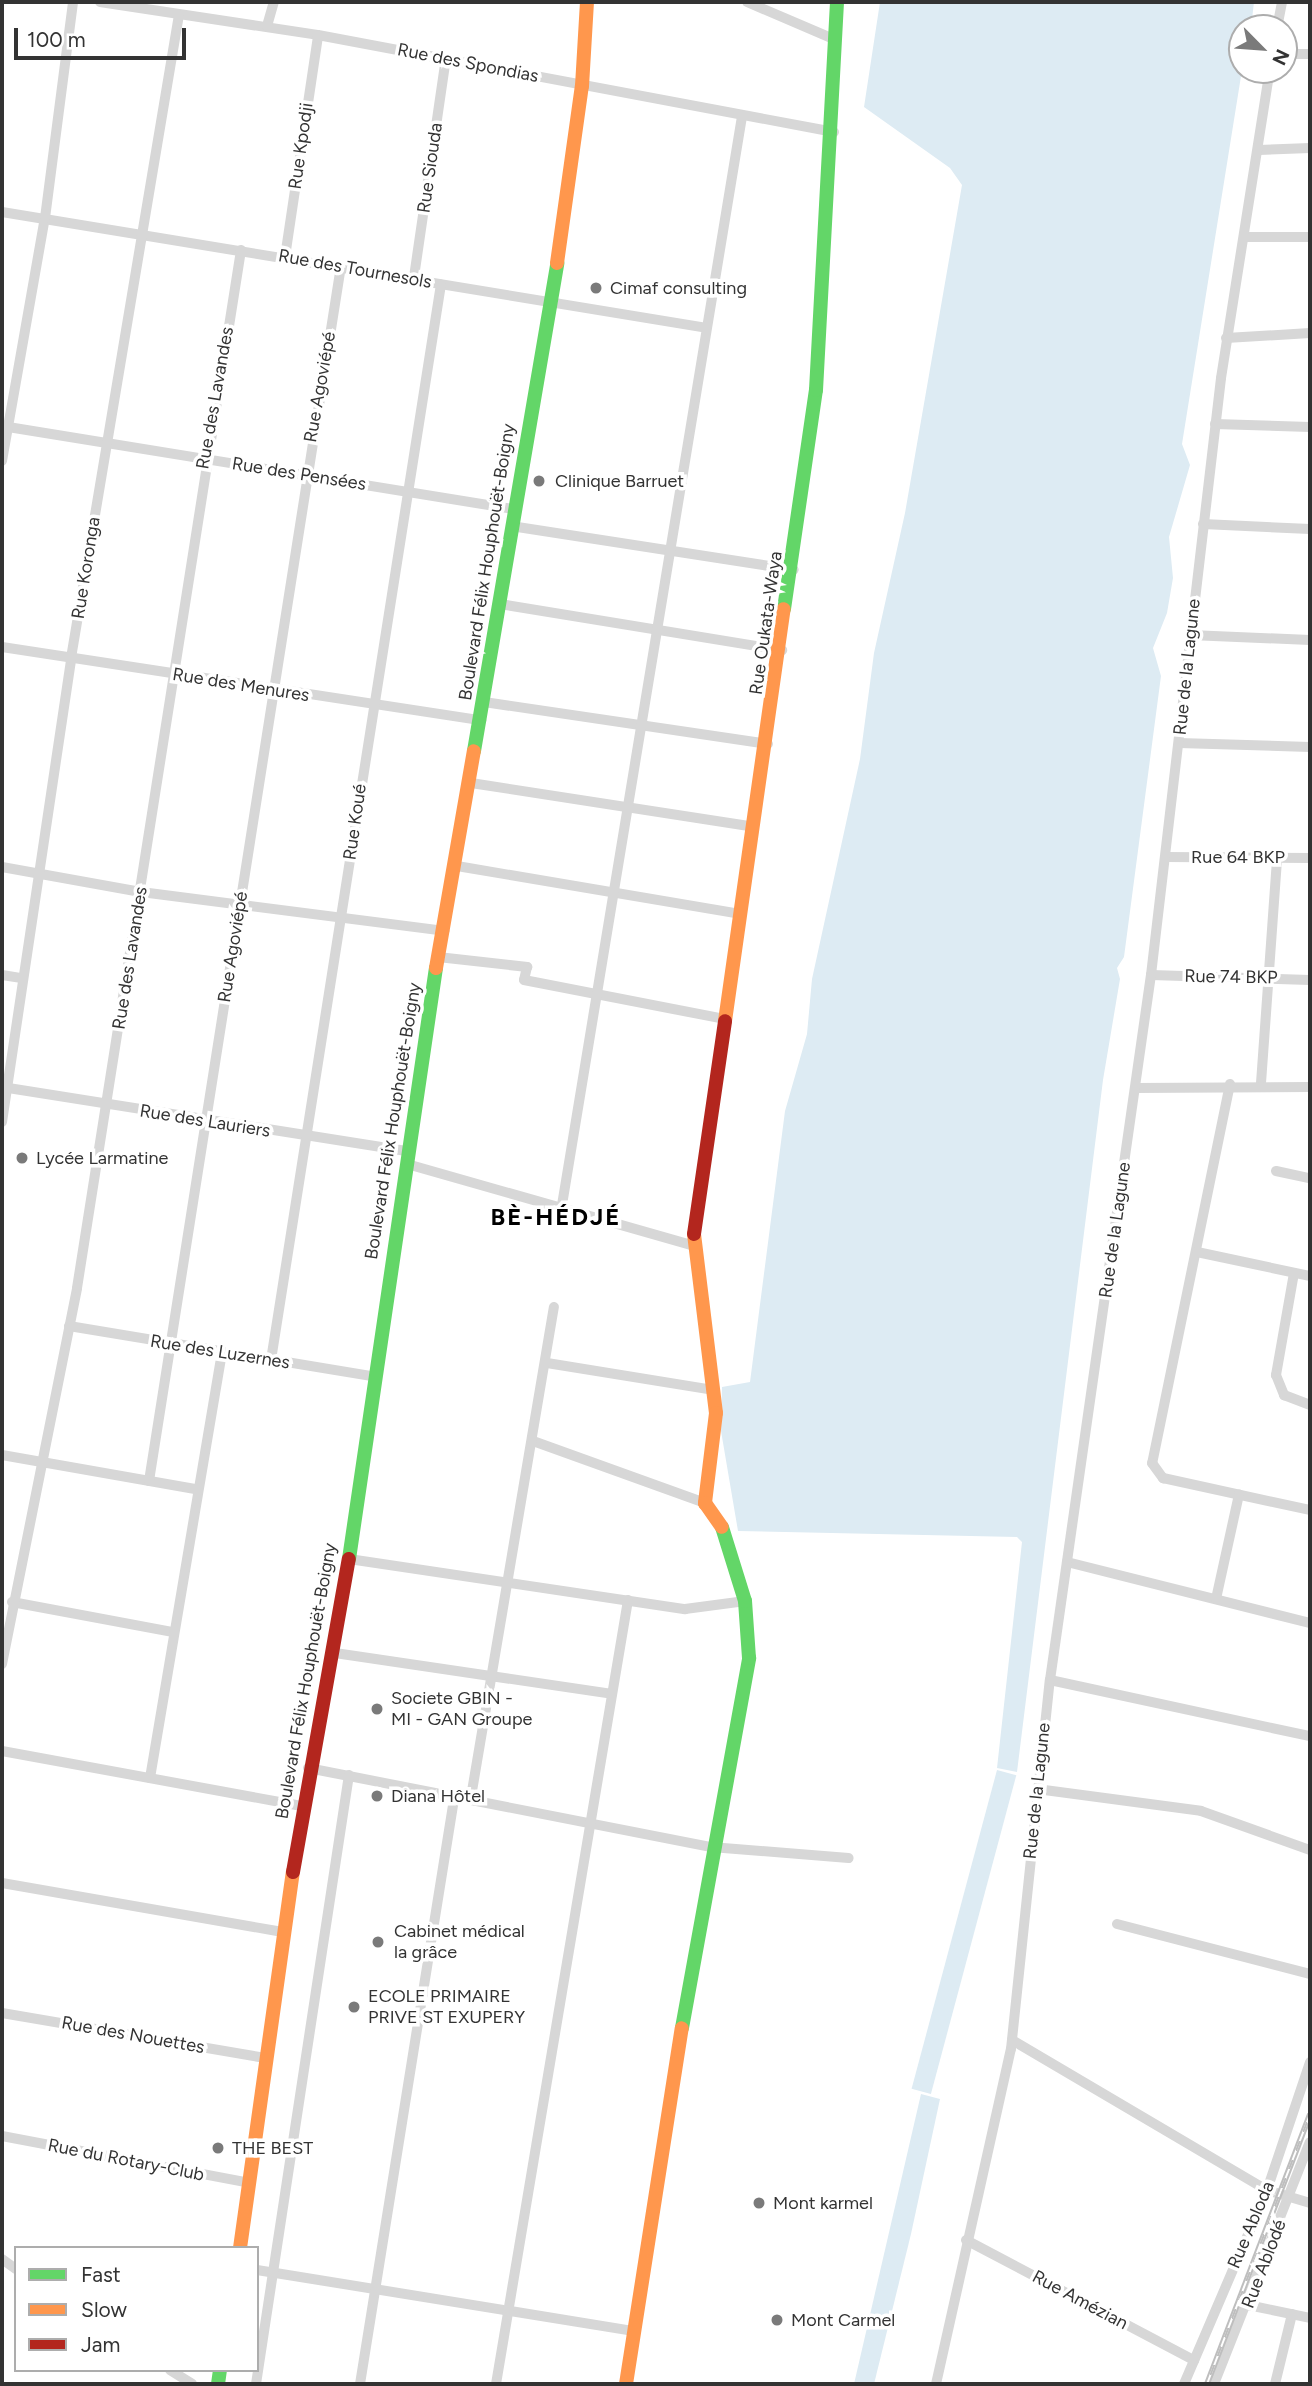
<!DOCTYPE html>
<html>
<head>
<meta charset="utf-8">
<style>
  body { margin:0 }
  #map { position:relative; width:1312px; height:2386px; overflow:hidden; background:#fff; font-family:Figtree,sans-serif }
  div>[style] { position:absolute }
  .water>* { inset:0; background:#ddebf3; transform-origin:0 0 }
  .street>* { height:10px; margin:-5px; padding:0 5px; transform-origin:5px; border-radius:5px; background:#d7d7d7 }
  .fast>* { height:14px; margin:-7px; padding:0 7px; transform-origin:7px; border-radius:7px; background:#63d668 }
  .slow>* { height:14px; margin:-7px; padding:0 7px; transform-origin:7px; border-radius:7px; background:#ff974d }
  .jam>* { height:14px; margin:-7px; padding:0 7px; transform-origin:7px; border-radius:7px; background:#b3261e }
  .rail>* { height:6px; margin-top:-3px; transform-origin:0; background:repeating-linear-gradient(90deg,#fff 0 10px,#bebebe 0 20px); box-sizing:border-box; border-block:2px solid #bebebe }
  .dots>* { width:19px; height:19px; translate:-50% -50%; box-sizing:border-box; border:4px solid #fff; border-radius:50% }
  span { translate:-50% -50%; white-space:nowrap; text-align:center; line-height:1.15; -webkit-text-stroke:7px #fff; paint-order:stroke }
  .street-label { font-size:18px; color:#333 }
  .poi-label { font-size:18px; color:#333 }
  .left { translate:0 -50%; text-align:left }
  .district-label { font-size:24px; color:#000; font-weight:700; letter-spacing:2px }
  .frame { position:absolute; inset:0; border:4px solid #333; pointer-events:none }
  .legend { position:absolute; left:14px; top:2246px; width:245px; height:126px; box-sizing:border-box; background:#fff; border:2px solid #adadad; margin:0; padding:9px 12px; list-style:none; font-size:21px; color:#333 }
  .legend li { display:flex; align-items:center; gap:14px; height:35px }
  .legend b { width:35px; border:2px solid #adadad }
  .north { position:absolute; left:1228px; top:14px; width:70px; height:70px; box-sizing:border-box; background:#fff; border:2px solid #adadad; border-radius:50%; rotate:115deg; font-size:19px; font-weight:700; line-height:28px; text-align:center; color:#333 }
  .north::after { content:''; display:block; margin:auto; width:24px; height:32px; background:#7a7a7a; clip-path:polygon(50% 0,100% 100%,50% 72%,0 100%) }
  .scale { position:absolute; left:14px; top:28px; width:172px; height:32px; box-sizing:border-box; border:4px solid #333; border-top:0; padding-left:9px; font-size:21px; line-height:24px; white-space:nowrap; color:#333; -webkit-text-stroke:5px #fff; paint-order:stroke }
</style>
</head>
<body>
<div id="map">
  <div class="water">
    <i style="clip-path:polygon(880px 2px,1254px 2px,1251px 28px,1242px 28px,1242px 70px,1182px 444px,1190px 465px,1169px 537px,1173px 578px,1167px 613px,1153px 648px,1161px 676px,1124px 957px,1117px 968px,1120px 979px,1103px 1080px,1017px 1772px,997px 1768px,1022px 1542px,1017px 1537px,738px 1531px,721px 1431px,722px 1387px,750px 1382px,785px 1111px,807px 1034px,812px 979px,860px 759px,874px 653px,905px 513px,962px 185px,950px 168px,864px 107px)"></i>
    <i style="left:997px;top:1770px;width:20px;height:330px;rotate:15deg"></i>
    <i style="clip-path:polygon(921px 2094px,940px 2099px,911px 2234px,874px 2384px,854px 2384px)"></i>
  </div>
  <div class="street">
    <i style="left:100px;top:2px;width:220px;rotate:8.6deg"></i>
    <i style="left:318px;top:35px;width:525px;rotate:10.65deg"></i>
    <i style="left:747px;top:2px;width:97px;rotate:23.1deg"></i>
    <i style="left:267px;top:26px;width:25px;rotate:-74deg"></i>
    <i style="left:1277px;top:28px;width:26px;rotate:-79deg"></i>
    <i style="left:1284px;top:54px;width:26px"></i>
    <i style="left:1259px;top:150px;width:51px;rotate:-2.2deg"></i>
    <i style="left:2px;top:212px;width:714px;rotate:9.34deg"></i>
    <i style="left:1244px;top:237px;width:66px"></i>
    <i style="left:285px;top:257px;width:224px;rotate:-81.5deg"></i>
    <i style="left:414px;top:277px;width:221px;rotate:-81.7deg"></i>
    <i style="left:1226px;top:338px;width:84px;rotate:-3.4deg"></i>
    <i style="left:1215px;top:424px;width:95px;rotate:1.8deg"></i>
    <i style="left:2px;top:426px;width:518px;rotate:9.23deg"></i>
    <i style="left:2px;top:461px;width:247px;rotate:-80deg"></i>
    <i style="left:45px;top:218px;width:218px;rotate:-82.6deg"></i>
    <i style="left:1203px;top:524px;width:107px;rotate:2.7deg"></i>
    <i style="left:511px;top:526px;width:286px;rotate:8.8deg"></i>
    <i style="left:500px;top:604px;width:286px;rotate:9.3deg"></i>
    <i style="left:1190px;top:635px;width:120px;rotate:2.4deg"></i>
    <i style="left:2px;top:647px;width:485px;rotate:8.7deg"></i>
    <i style="left:484px;top:702px;width:287px;rotate:8.4deg"></i>
    <i style="left:1179px;top:743px;width:131px;rotate:1.7deg"></i>
    <i style="left:471px;top:783px;width:286px;rotate:8.8deg"></i>
    <i style="left:1166px;top:857px;width:144px;rotate:0.4deg"></i>
    <i style="left:457px;top:866px;width:287px;rotate:9.6deg"></i>
    <i style="left:2px;top:867px;width:141px;rotate:10.2deg"></i>
    <i style="left:141px;top:892px;width:306px;rotate:7.3deg"></i>
    <i style="left:438px;top:957px;width:90px;rotate:6.4deg"></i>
    <i style="left:527px;top:967px;width:13px;rotate:103deg"></i>
    <i style="left:524px;top:980px;width:204px;rotate:11deg"></i>
    <i style="left:2px;top:975px;width:20px;rotate:9deg"></i>
    <i style="left:1151px;top:975px;width:159px;rotate:1.8deg"></i>
    <i style="left:1261px;top:1083px;width:226px;rotate:-85.9deg"></i>
    <i style="left:1230px;top:1084px;width:387px;rotate:101.6deg"></i>
    <i style="left:1152px;top:1463px;width:19px;rotate:54deg"></i>
    <i style="left:1163px;top:1478px;width:150px;rotate:12.3deg"></i>
    <i style="left:2px;top:1087px;width:411px;rotate:9deg"></i>
    <i style="left:1135px;top:1088px;width:175px;rotate:-0.3deg"></i>
    <i style="left:2px;top:1122px;width:469px;rotate:-81.5deg"></i>
    <i style="left:71px;top:658px;width:652px;rotate:-80.47deg"></i>
    <i style="left:407px;top:1164px;width:296px;rotate:15.9deg"></i>
    <i style="left:1276px;top:1171px;width:35px;rotate:12deg"></i>
    <i style="left:561px;top:1211px;width:1110px;rotate:-80.61deg"></i>
    <i style="left:1197px;top:1252px;width:116px;rotate:12deg"></i>
    <i style="left:1294px;top:1273px;width:104px;rotate:100deg"></i>
    <i style="left:1276px;top:1375px;width:22px;rotate:68deg"></i>
    <i style="left:1284px;top:1395px;width:28px;rotate:21deg"></i>
    <i style="left:69px;top:1326px;width:307px;rotate:9.4deg"></i>
    <i style="left:271px;top:1360px;width:1089px;rotate:-81.02deg"></i>
    <i style="left:547px;top:1363px;width:168px;rotate:9.2deg"></i>
    <i style="left:533px;top:1441px;width:183px;rotate:19.8deg"></i>
    <i style="left:2px;top:1455px;width:196px;rotate:10deg"></i>
    <i style="left:149px;top:1481px;width:1230px;rotate:-81.02deg"></i>
    <i style="left:349px;top:1559px;width:340px;rotate:8.5deg"></i>
    <i style="left:685px;top:1609px;width:61px;rotate:-7.6deg"></i>
    <i style="left:1067px;top:1562px;width:251px;rotate:14.1deg"></i>
    <i style="left:1216px;top:1599px;width:107px;rotate:-77.6deg"></i>
    <i style="left:12px;top:1602px;width:164px;rotate:10.6deg"></i>
    <i style="left:335px;top:1653px;width:280px;rotate:8.4deg"></i>
    <i style="left:2px;top:1664px;width:383px;rotate:-78.7deg"></i>
    <i style="left:77px;top:1288px;width:1051px;rotate:-81.02deg"></i>
    <i style="left:1050px;top:1680px;width:266px;rotate:12.2deg"></i>
    <i style="left:2px;top:1751px;width:306px;rotate:10.4deg"></i>
    <i style="left:308px;top:1768px;width:411px;rotate:11.1deg"></i>
    <i style="left:711px;top:1847px;width:138px;rotate:4.6deg"></i>
    <i style="left:150px;top:1778px;width:433px;rotate:-80.4deg"></i>
    <i style="left:1037px;top:1789px;width:165px;rotate:7.6deg"></i>
    <i style="left:1201px;top:1811px;width:116px;rotate:19.7deg"></i>
    <i style="left:471px;top:1797px;width:497px;rotate:-80.4deg"></i>
    <i style="left:2px;top:1883px;width:285px;rotate:9.9deg"></i>
    <i style="left:1117px;top:1924px;width:199px;rotate:14.5deg"></i>
    <i style="left:2px;top:2013px;width:267px;rotate:9.7deg"></i>
    <i style="left:1012px;top:2040px;width:296px;rotate:30.5deg"></i>
    <i style="left:1267px;top:2190px;width:45px;rotate:16.8deg"></i>
    <i style="left:2px;top:2136px;width:252px;rotate:10.7deg"></i>
    <i style="left:966px;top:2240px;width:258px;rotate:27.8deg"></i>
    <i style="left:2px;top:2259px;width:17px;rotate:36deg"></i>
    <i style="left:257px;top:2270px;width:382px;rotate:9.2deg"></i>
    <i style="left:1248px;top:2305px;width:63px;rotate:11.8deg"></i>
    <i style="left:170px;top:2370px;width:26px;rotate:32deg"></i>
    <i style="left:256px;top:2384px;width:616px;rotate:-81.32deg"></i>
    <i style="left:360px;top:2384px;width:599px;rotate:-80.87deg"></i>
    <i style="left:496px;top:2384px;width:795px;rotate:-80.44deg"></i>
    <i style="left:936px;top:2384px;width:343px;rotate:-77.4deg"></i>
    <i style="left:1011px;top:2049px;width:371px;rotate:-84deg"></i>
    <i style="left:1050px;top:1680px;width:712px;rotate:-81.85deg"></i>
    <i style="left:1151px;top:975px;width:601px;rotate:-83.31deg"></i>
    <i style="left:1221px;top:378px;width:312px;rotate:-81deg"></i>
    <i style="left:1184px;top:2384px;width:211px;rotate:-66.8deg"></i>
    <i style="left:1267px;top:2190px;width:135px;rotate:-71.4deg"></i>
    <i style="left:1214px;top:2384px;width:260px;rotate:-68.4deg"></i>
    <i style="left:1275px;top:2384px;width:72px;rotate:-76.3deg"></i>
  </div>
  <div class="fast">
    <i style="left:784px;top:609px;width:221px;rotate:-81.7deg"></i>
    <i style="left:816px;top:390px;width:389px;rotate:-86.9deg"></i>
    <i style="left:474px;top:751px;width:495px;rotate:-80.3deg"></i>
    <i style="left:349px;top:1559px;width:597px;rotate:-81.63deg"></i>
    <i style="left:682px;top:2028px;width:376px;rotate:-79.7deg"></i>
    <i style="left:749px;top:1658px;width:57px;rotate:-94deg"></i>
    <i style="left:745px;top:1601px;width:77px;rotate:-107.3deg"></i>
    <i style="left:218px;top:2384px;width:14px;rotate:-82deg"></i>
  </div>
  <div class="slow">
    <i style="left:557px;top:263px;width:179px;rotate:-82deg"></i>
    <i style="left:582px;top:86px;width:84px;rotate:-86.6deg"></i>
    <i style="left:436px;top:968px;width:220px;rotate:-80.1deg"></i>
    <i style="left:725px;top:1021px;width:416px;rotate:-81.9deg"></i>
    <i style="left:694px;top:1234px;width:180px;rotate:83deg"></i>
    <i style="left:716px;top:1413px;width:91px;rotate:97deg"></i>
    <i style="left:705px;top:1503px;width:29px;rotate:55deg"></i>
    <i style="left:240px;top:2248px;width:380px;rotate:-82deg"></i>
    <i style="left:626px;top:2384px;width:360px;rotate:-81.1deg"></i>
  </div>
  <div class="jam">
    <i style="left:694px;top:1234px;width:215px;rotate:-81.7deg"></i>
    <i style="left:293px;top:1872px;width:318px;rotate:-79.9deg"></i>
  </div>
  <div class="rail">
    <i style="left:1207px;top:2384px;width:289px;rotate:-69.1deg"></i>
  </div>
  <div class="dots">
    <i style="left:596px;top:288px;background:#7a7a7a"></i>
    <i style="left:539px;top:481px;background:#7a7a7a"></i>
    <i style="left:22px;top:1158px;background:#7a7a7a"></i>
    <i style="left:377px;top:1709px;background:#7a7a7a"></i>
    <i style="left:377px;top:1796px;background:#7a7a7a"></i>
    <i style="left:378px;top:1942px;background:#7a7a7a"></i>
    <i style="left:354px;top:2007px;background:#7a7a7a"></i>
    <i style="left:218px;top:2148px;background:#7a7a7a"></i>
    <i style="left:759px;top:2203px;background:#7a7a7a"></i>
    <i style="left:777px;top:2320px;background:#7a7a7a"></i>
  </div>
  <div class="street-label">
    <span style="left:468px;top:63px;rotate:11deg">Rue des Spondias</span>
    <span style="left:301px;top:146px;rotate:-82deg">Rue Kpodji</span>
    <span style="left:430px;top:168px;rotate:-82deg">Rue Siouda</span>
    <span style="left:355px;top:269px;rotate:10deg">Rue des Tournesols</span>
    <span style="left:320px;top:387px;rotate:-80deg">Rue Agoviépé</span>
    <span style="left:215px;top:398px;rotate:-80deg">Rue des Lavandes</span>
    <span style="left:299px;top:474px;rotate:9deg">Rue des Pensées</span>
    <span style="left:487px;top:562px;rotate:-81deg">Boulevard Félix Houphouët-Boigny</span>
    <span style="left:86px;top:568px;rotate:-81deg">Rue Koronga</span>
    <span style="left:766px;top:623px;rotate:-82deg">Rue Oukata-Waya</span>
    <span style="left:1187px;top:667px;rotate:-84deg">Rue de la Lagune</span>
    <span style="left:241px;top:685px;rotate:9deg">Rue des Menures</span>
    <span style="left:355px;top:822px;rotate:-82deg">Rue Koué</span>
    <span style="left:1238px;top:857px">Rue 64 BKP</span>
    <span style="left:233px;top:947px;rotate:-81deg">Rue Agoviépé</span>
    <span style="left:130px;top:958px;rotate:-81deg">Rue des Lavandes</span>
    <span style="left:1231px;top:977px;rotate:1deg">Rue 74 BKP</span>
    <span style="left:205px;top:1121px;rotate:9deg">Rue des Lauriers</span>
    <span style="left:393px;top:1121px;rotate:-81deg">Boulevard Félix Houphouët-Boigny</span>
    <span style="left:1115px;top:1230px;rotate:-82deg">Rue de la Lagune</span>
    <span style="left:220px;top:1352px;rotate:9deg">Rue des Luzernes</span>
    <span style="left:306px;top:1681px;rotate:-80deg">Boulevard Félix Houphouët-Boigny</span>
    <span style="left:1037px;top:1791px;rotate:-84deg">Rue de la Lagune</span>
    <span style="left:133px;top:2035px;rotate:10deg">Rue des Nouettes</span>
    <span style="left:126px;top:2160px;rotate:11deg">Rue du Rotary-Club</span>
    <span style="left:1251px;top:2225px;rotate:-67deg">Rue Abloda</span>
    <span style="left:1264px;top:2264px;rotate:-69deg">Rue Ablodé</span>
    <span style="left:1080px;top:2300px;rotate:28deg">Rue Amézian</span>
  </div>
  <div class="poi-label">
    <span class="left" style="left:610px;top:288px">Cimaf consulting</span>
    <span class="left" style="left:555px;top:481px">Clinique Barruet</span>
    <span class="left" style="left:36px;top:1158px">Lycée Larmatine</span>
    <span class="left" style="left:391px;top:1709px">Societe GBIN -<br>MI - GAN Groupe</span>
    <span class="left" style="left:391px;top:1796px">Diana Hôtel</span>
    <span class="left" style="left:394px;top:1942px">Cabinet médical<br>la grâce</span>
    <span class="left" style="left:368px;top:2007px">ECOLE PRIMAIRE<br>PRIVE ST EXUPERY</span>
    <span class="left" style="left:232px;top:2148px">THE BEST</span>
    <span class="left" style="left:773px;top:2203px">Mont karmel</span>
    <span class="left" style="left:791px;top:2320px">Mont Carmel</span>
  </div>
  <div class="district-label">
    <span style="left:556px;top:1217px">BÈ-HÉDJÉ</span>
  </div>
  <div class="frame"></div>
  <ul class="legend">
  <li><b style="height:9px;background:#63d668"></b>Fast</li>
  <li><b style="height:9px;background:#ff974d"></b>Slow</li>
  <li><b style="height:9px;background:#b3261e"></b>Jam</li>
  </ul>
  <div class="north">N</div>
  <div class="scale">100 m</div>
</div>
</body>
</html>
